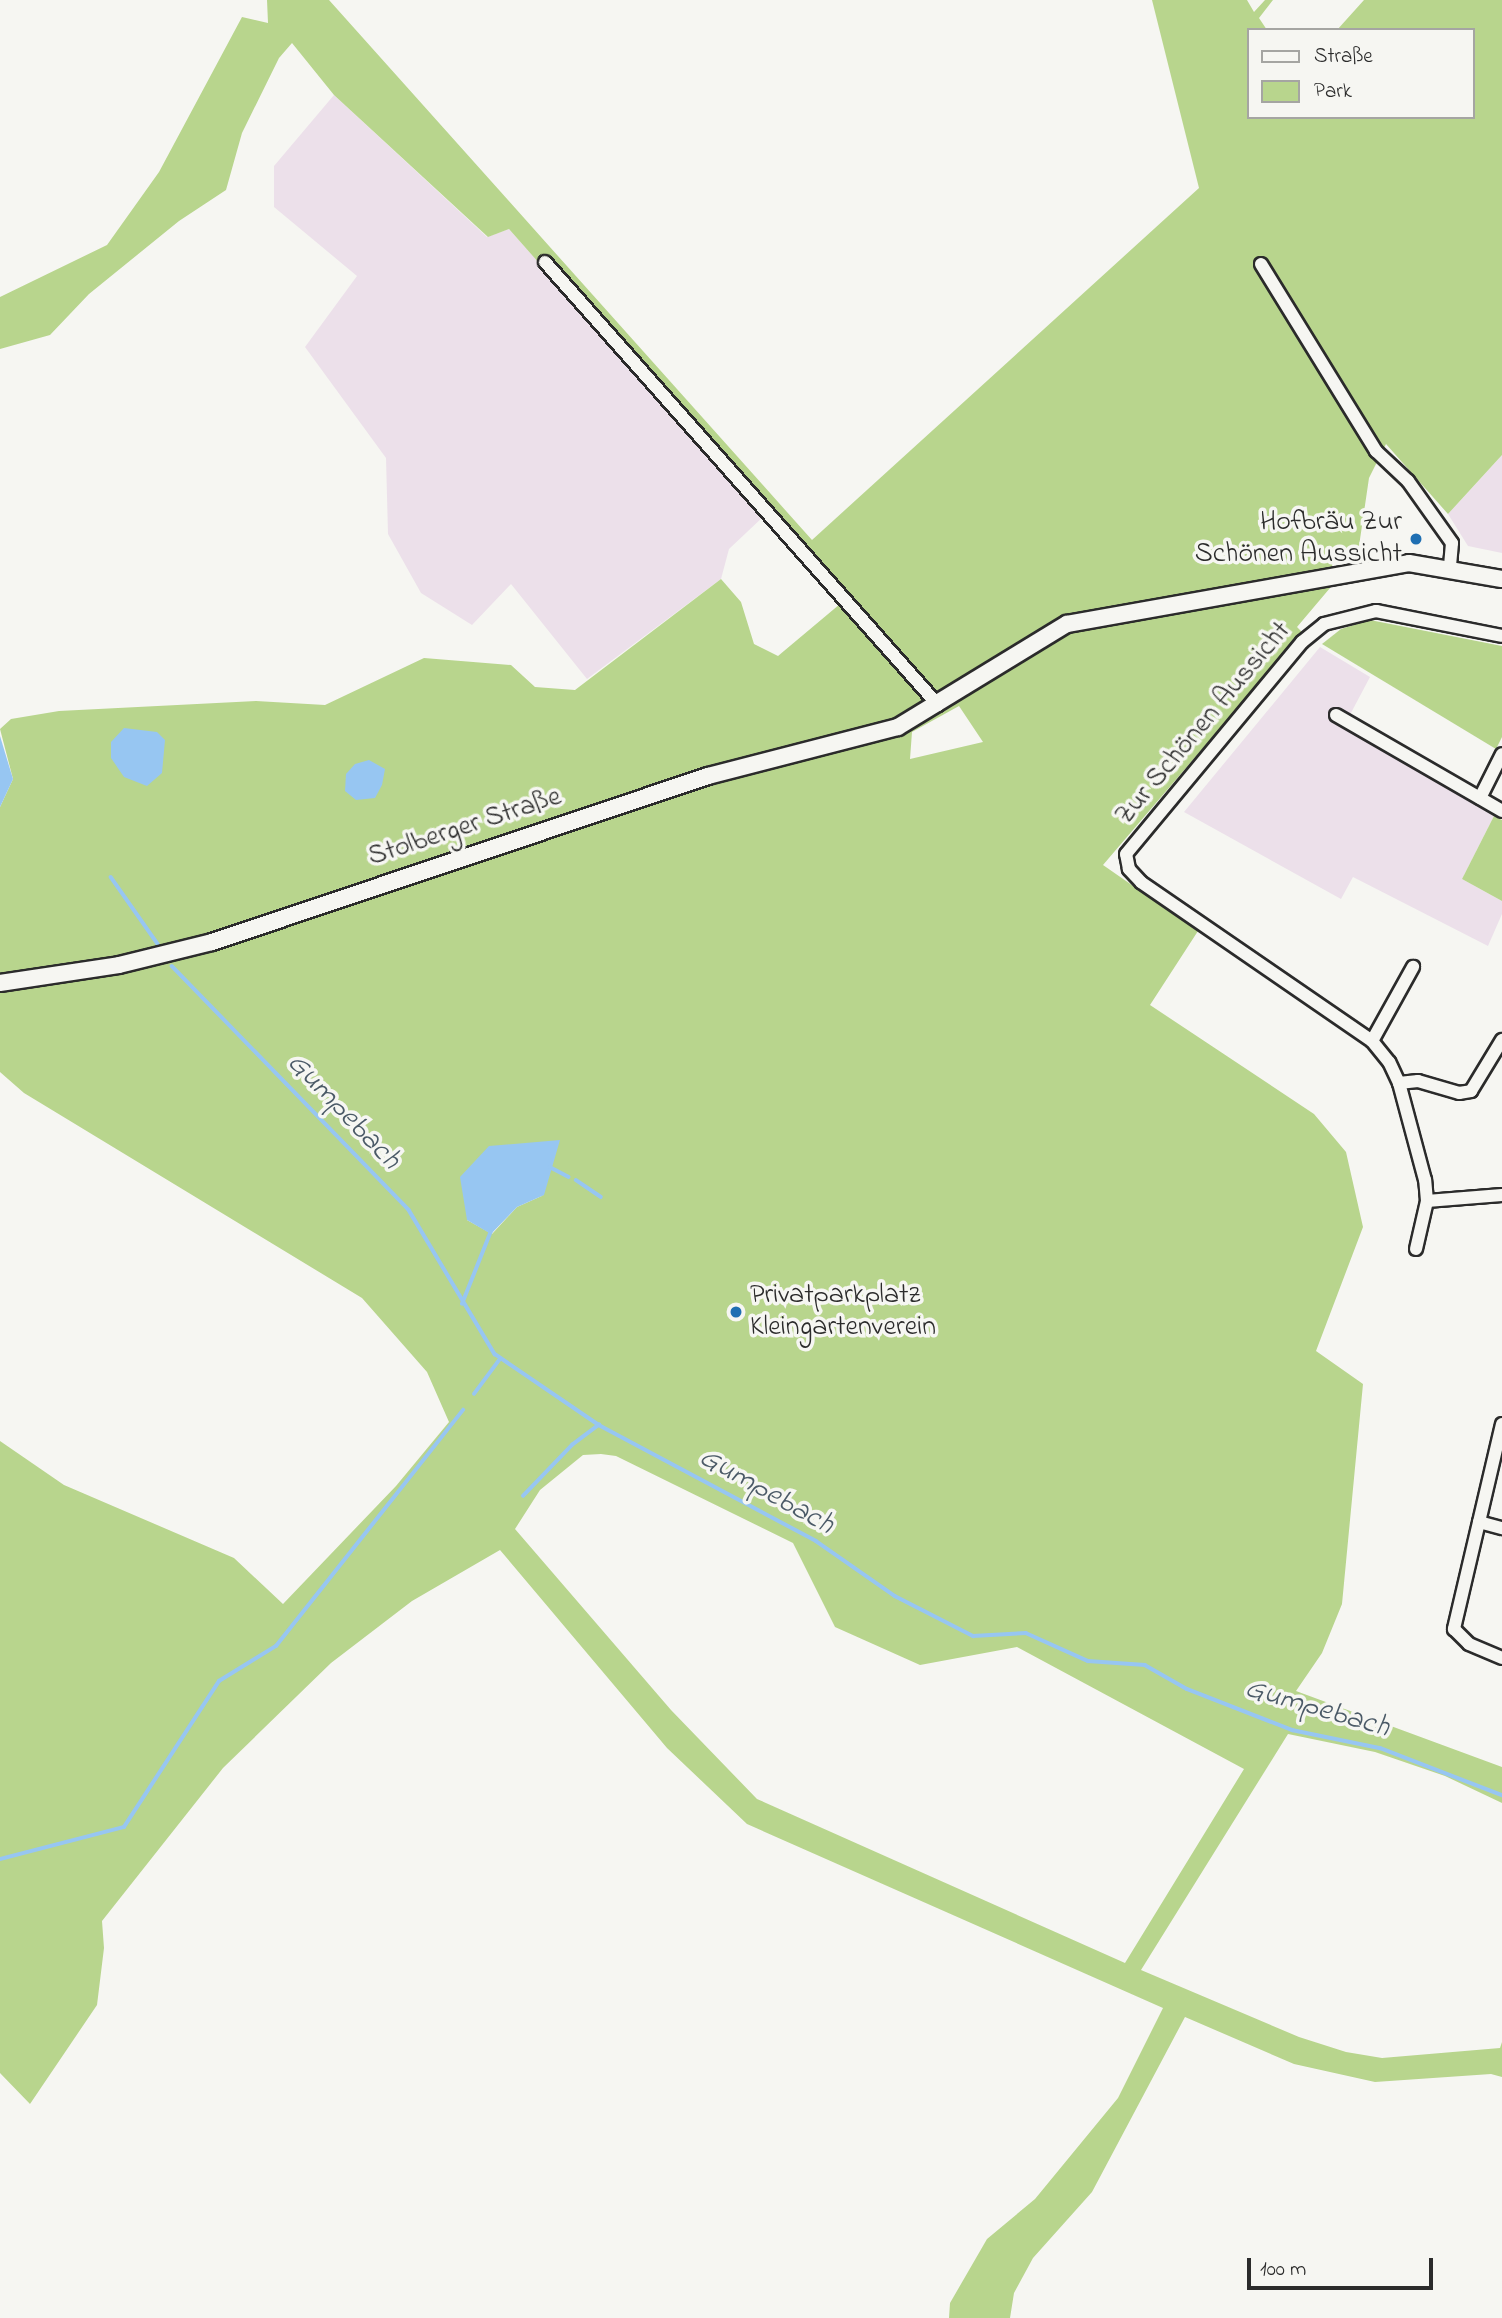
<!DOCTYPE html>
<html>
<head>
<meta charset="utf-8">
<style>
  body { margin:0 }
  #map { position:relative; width:1502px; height:2318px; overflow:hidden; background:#f6f6f2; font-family:"Indie Flower",sans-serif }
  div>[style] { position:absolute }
  .built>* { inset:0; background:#ece0ea }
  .green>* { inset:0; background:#b8d58d }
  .water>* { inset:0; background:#97c6f2 }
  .stream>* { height:3.5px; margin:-1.75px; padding:0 1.75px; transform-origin:1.75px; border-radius:1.75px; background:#97c6f2 }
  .roads { filter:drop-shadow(2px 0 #2b2b2b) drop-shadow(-2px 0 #2b2b2b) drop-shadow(0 2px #2b2b2b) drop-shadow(0 -2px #2b2b2b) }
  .minor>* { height:12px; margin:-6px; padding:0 6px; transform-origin:6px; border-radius:6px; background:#f6f6f2 }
  .secondary>* { height:16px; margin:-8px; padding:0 8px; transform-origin:8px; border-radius:8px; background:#f6f6f2 }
  .dots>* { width:19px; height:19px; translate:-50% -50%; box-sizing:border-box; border:4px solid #f6f6f2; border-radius:50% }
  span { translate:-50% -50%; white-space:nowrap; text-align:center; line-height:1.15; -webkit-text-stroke:7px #f6f6f2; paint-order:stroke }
  .poi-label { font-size:28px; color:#2b2b2b }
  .right { translate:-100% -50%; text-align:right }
  .left { translate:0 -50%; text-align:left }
  .street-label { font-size:28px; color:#2b2b2b }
  .water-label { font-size:30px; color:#4b5a67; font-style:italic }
  .legend { position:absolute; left:1247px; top:28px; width:228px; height:91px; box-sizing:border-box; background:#f6f6f2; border:2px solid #a5a5a2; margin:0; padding:9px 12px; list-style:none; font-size:21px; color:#2b2b2b }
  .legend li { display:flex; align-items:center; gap:14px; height:35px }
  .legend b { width:35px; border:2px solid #a5a5a2 }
  .scale { position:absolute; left:1247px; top:2258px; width:186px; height:32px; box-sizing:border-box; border:4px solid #2b2b2b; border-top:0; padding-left:9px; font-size:21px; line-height:24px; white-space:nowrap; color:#2b2b2b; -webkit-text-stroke:5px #f6f6f2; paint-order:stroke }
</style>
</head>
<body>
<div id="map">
  <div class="built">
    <i style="clip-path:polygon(334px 95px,487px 237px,509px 229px,764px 516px,729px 549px,721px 579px,587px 679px,511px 584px,472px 625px,421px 593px,388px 534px,386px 458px,305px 347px,357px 276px,274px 207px,274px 166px)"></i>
    <i style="clip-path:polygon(1502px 455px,1502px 553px,1468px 546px,1448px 514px)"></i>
    <i style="clip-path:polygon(1320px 647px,1370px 677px,1343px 728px,1494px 816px,1462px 879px,1502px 901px,1502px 914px,1488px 946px,1353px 877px,1341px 899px,1184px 812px)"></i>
  </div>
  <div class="green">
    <i style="clip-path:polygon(evenodd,267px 0,329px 0,812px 540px,1199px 188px,1152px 0,1247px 0,1254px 12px,1265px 0,1273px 0,1259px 18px,1267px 30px,1248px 30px,1248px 117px,1472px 117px,1472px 30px,1337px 30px,1364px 0,1502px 0,1502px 455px,1448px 514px,1386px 444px,1369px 478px,1358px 553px,1333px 556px,1330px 588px,1297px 627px,1302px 632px,1103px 865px,1198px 931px,1150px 1005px,1314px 1114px,1346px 1152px,1363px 1227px,1316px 1351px,1363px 1384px,1342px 1604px,1322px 1653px,1296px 1691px,1502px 1767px,1502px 1803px,1445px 1776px,1375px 1752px,1288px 1734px,1141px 1970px,1299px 2037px,1346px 2052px,1382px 2058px,1500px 2048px,1502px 2042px,1502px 2077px,1491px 2074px,1375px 2082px,1294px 2064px,1185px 2017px,1092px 2192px,1033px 2258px,1014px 2293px,1010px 2318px,949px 2318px,950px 2303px,987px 2239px,1035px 2199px,1118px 2098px,1163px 2008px,747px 1824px,667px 1748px,500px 1550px,412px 1601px,331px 1663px,223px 1768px,102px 1921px,104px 1948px,97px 2005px,30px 2104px,0 2073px,0 1441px,64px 1485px,234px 1558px,283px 1604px,396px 1486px,449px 1422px,427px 1372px,362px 1298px,24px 1093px,0 1072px,0 807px,13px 779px,0 729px,11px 719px,59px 711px,256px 701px,325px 705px,424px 658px,511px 665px,535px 687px,575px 690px,721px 579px,741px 602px,754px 644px,778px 656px,840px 604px,509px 229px,488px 237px,334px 95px,292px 43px,279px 58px,242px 133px,226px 190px,179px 221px,89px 294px,50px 335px,0 349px,0 297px,107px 245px,159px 172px,242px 17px,268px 23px,267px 0,959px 706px,983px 742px,910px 759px,912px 732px,959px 706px,267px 0,544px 1195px,517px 1207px,492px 1234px,467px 1220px,544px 1195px,267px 0,601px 1454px,616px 1456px,793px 1543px,835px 1627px,920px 1665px,1017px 1647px,1244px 1769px,1125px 1963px,757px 1799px,671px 1710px,515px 1529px,540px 1490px,583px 1455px,601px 1454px)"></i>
    <i style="clip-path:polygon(1370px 620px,1502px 646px,1502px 737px,1496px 749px,1322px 644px,1341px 629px)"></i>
    <i style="clip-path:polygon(1494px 816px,1502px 820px,1502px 901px,1462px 879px)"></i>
  </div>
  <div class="water">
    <i style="clip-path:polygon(124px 728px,157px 732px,165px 740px,162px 773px,147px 786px,124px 777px,111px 758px,111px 742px)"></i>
    <i style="clip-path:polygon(0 736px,13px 779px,0 807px)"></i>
    <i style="clip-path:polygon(369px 760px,385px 769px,382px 785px,375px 798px,356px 800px,345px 791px,346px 774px,355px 764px)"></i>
    <i style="clip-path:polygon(560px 1140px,544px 1195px,517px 1207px,491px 1234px,467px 1220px,460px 1177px,489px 1146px)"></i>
  </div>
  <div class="stream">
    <i style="left:111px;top:877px;width:82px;rotate:55deg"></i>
    <i style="left:172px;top:966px;width:340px;rotate:45.8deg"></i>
    <i style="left:409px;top:1210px;width:168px;rotate:59.2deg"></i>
    <i style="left:495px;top:1354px;width:126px;rotate:34.3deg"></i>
    <i style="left:599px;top:1425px;width:246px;rotate:28.1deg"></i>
    <i style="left:816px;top:1541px;width:96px;rotate:34.8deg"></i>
    <i style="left:895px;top:1596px;width:88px;rotate:27.1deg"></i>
    <i style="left:973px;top:1636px;width:53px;rotate:-3.2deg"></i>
    <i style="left:1026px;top:1633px;width:68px;rotate:24.3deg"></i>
    <i style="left:1088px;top:1661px;width:57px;rotate:4deg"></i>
    <i style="left:1145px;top:1665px;width:48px;rotate:29.7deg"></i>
    <i style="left:1187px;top:1689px;width:113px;rotate:21.3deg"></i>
    <i style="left:1292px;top:1730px;width:90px;rotate:11.6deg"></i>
    <i style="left:1380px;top:1748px;width:131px;rotate:21.1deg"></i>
    <i style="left:550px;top:1167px;width:21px;rotate:28deg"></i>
    <i style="left:576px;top:1180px;width:30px;rotate:34deg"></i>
    <i style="left:462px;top:1304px;width:79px;rotate:-68.3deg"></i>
    <i style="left:474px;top:1394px;width:44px;rotate:-53.4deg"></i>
    <i style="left:523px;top:1496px;width:71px;rotate:-46.1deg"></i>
    <i style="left:572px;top:1445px;width:34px;rotate:-37deg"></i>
    <i style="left:0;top:1859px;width:128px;rotate:-14.5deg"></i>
    <i style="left:124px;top:1827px;width:174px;rotate:-56.9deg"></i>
    <i style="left:219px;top:1681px;width:67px;rotate:-31.6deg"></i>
    <i style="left:276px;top:1646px;width:301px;rotate:-51.6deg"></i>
  </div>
  <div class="roads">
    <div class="minor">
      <i style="left:545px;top:262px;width:592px;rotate:48.42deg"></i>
      <i style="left:1261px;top:264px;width:220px;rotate:58.4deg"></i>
      <i style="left:1376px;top:451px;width:44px;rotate:43.2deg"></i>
      <i style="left:1408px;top:481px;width:76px;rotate:54.6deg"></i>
      <i style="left:1452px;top:543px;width:25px;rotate:95deg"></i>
      <i style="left:1336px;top:715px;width:192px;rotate:30deg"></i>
      <i style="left:1480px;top:798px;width:49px;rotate:-63.4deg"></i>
      <i style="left:1372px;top:1041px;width:85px;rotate:-61deg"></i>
      <i style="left:1399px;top:1083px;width:19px;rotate:-6deg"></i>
      <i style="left:1418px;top:1081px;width:43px;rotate:16.3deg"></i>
      <i style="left:1459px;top:1093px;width:12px;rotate:-9deg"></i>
      <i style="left:1471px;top:1091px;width:60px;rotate:-58.7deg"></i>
      <i style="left:1427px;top:1201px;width:75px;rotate:-4.6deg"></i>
      <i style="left:1416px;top:1249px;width:49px;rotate:-77.1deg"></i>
      <i style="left:1427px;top:1201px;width:21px;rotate:-95deg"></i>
      <i style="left:1425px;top:1180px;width:100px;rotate:-105deg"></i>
      <i style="left:1399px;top:1083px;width:23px;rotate:-115deg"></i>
      <i style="left:1389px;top:1062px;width:27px;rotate:-129deg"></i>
      <i style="left:1372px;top:1041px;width:280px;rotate:-145.5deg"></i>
      <i style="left:1141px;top:882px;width:18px;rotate:-133deg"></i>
      <i style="left:1129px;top:869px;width:15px;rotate:-101deg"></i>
      <i style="left:1126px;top:854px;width:276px;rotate:-50.3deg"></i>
      <i style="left:1302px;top:642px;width:28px;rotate:-39deg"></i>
      <i style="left:1324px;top:624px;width:54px;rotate:-14deg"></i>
      <i style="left:1376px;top:611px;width:128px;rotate:11.2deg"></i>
      <i style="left:1502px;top:1424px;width:211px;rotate:103.2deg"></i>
      <i style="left:1454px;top:1629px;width:21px;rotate:45deg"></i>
      <i style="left:1469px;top:1644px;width:36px;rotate:23deg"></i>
      <i style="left:1479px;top:1522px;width:24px;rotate:15deg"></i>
    </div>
    <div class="secondary">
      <i style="left:0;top:983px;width:120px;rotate:-8.6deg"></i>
      <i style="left:119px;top:965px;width:96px;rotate:-13.9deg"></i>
      <i style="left:212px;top:942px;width:523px;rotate:-18.5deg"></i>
      <i style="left:708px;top:776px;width:196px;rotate:-14.5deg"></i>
      <i style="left:898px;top:727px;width:198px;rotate:-31.4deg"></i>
      <i style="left:1067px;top:624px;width:347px;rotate:-10.1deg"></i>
      <i style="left:1409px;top:563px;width:94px;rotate:9.8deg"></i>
    </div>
  </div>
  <div class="dots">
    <i style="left:1416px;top:539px;background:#1f6fb2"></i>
    <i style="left:736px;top:1312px;background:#1f6fb2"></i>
  </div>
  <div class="poi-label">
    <span class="right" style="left:1402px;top:539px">Hofbräu Zur<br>Schönen Aussicht</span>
    <span class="left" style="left:750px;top:1312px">Privatparkplatz<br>Kleingartenverein</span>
  </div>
  <div class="street-label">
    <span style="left:1204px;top:724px;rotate:-50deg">Zur Schönen Aussicht</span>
    <span style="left:465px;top:828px;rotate:-18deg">Stolberger Straße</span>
  </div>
  <div class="water-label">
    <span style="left:343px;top:1112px;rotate:46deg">Gumpebach</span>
    <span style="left:766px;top:1492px;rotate:29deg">Gumpebach</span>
    <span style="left:1317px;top:1709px;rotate:16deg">Gumpebach</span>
  </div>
  <ul class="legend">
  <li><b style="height:9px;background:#f6f6f2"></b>Straße</li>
  <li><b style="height:19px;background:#b8d58d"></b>Park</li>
  </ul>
  <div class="scale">100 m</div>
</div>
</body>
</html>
